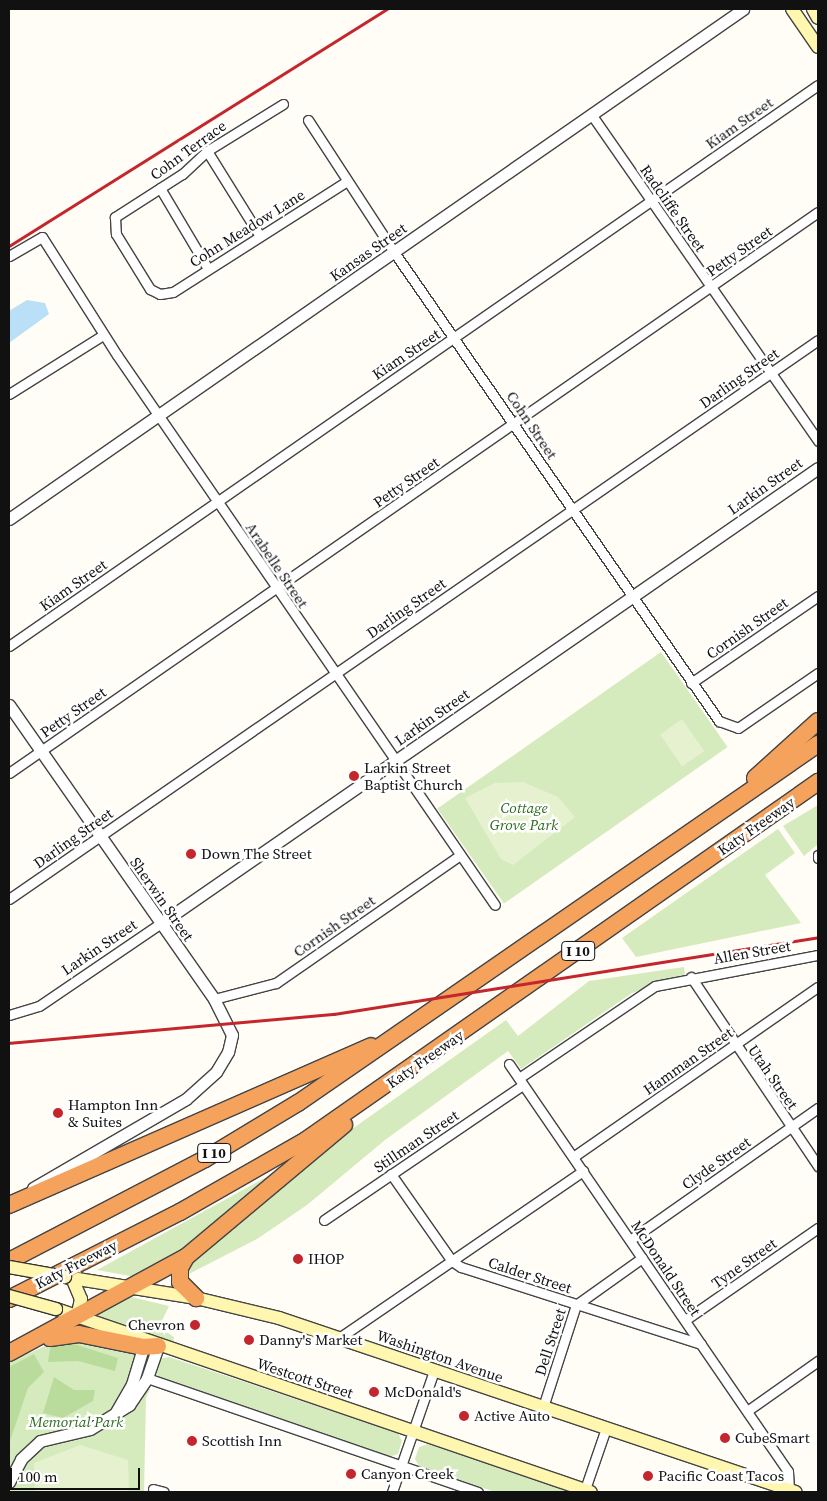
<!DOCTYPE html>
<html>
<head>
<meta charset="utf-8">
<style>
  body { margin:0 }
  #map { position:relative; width:827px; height:1501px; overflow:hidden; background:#fffdf5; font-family:"Source Serif 4",serif }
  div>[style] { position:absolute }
  .green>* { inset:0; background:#d5ebbd; transform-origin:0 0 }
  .forest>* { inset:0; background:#b9dc9c }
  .pitch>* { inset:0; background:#e6f2cf; transform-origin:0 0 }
  .water>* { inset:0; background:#b9e0f7 }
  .roads { filter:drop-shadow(1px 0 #444) drop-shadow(-1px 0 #444) drop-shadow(0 1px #444) drop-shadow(0 -1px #444) }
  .minor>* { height:9px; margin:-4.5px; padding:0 4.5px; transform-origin:4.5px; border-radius:4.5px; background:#fff }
  .tertiary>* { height:11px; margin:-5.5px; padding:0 5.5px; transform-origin:5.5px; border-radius:5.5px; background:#fff }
  .secondary>* { height:12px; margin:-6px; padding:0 6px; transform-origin:6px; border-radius:6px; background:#fff6b0 }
  .motorway>* { height:16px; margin:-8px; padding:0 8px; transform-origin:8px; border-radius:8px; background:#f5a25d }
  .rail>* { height:2.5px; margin:-1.25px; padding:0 1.25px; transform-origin:1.25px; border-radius:1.25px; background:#c4262e }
  .bridges { filter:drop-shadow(1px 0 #333) drop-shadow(-1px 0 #333) drop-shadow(0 1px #333) drop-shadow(0 -1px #333) }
  .secondary-bridge>* { height:12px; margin:-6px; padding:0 6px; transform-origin:6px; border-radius:6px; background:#fff6b0 }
  .dots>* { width:14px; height:14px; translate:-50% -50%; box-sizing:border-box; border:2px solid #fff; border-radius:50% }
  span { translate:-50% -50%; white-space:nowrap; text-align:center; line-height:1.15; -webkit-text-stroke:5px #fff; paint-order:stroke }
  .shield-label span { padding:1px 4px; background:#fff; border:1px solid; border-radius:4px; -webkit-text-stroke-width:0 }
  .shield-label { font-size:14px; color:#111; font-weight:700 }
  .street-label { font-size:15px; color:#111 }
  .poi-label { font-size:15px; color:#111 }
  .left { translate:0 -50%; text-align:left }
  .right { translate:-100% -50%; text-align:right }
  .park-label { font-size:15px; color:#2f6b1f; font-style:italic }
  .frame { position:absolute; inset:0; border:10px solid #111; pointer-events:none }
  .scale { position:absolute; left:10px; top:1468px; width:130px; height:22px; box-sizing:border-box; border:2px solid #111; border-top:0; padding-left:6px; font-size:15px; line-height:18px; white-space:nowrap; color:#111; -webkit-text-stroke:4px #fff; paint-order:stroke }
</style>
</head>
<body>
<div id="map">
  <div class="green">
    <i style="left:661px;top:652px;width:116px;height:273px;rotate:55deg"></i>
    <i style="clip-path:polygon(818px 805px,818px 844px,804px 856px,783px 826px)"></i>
    <i style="clip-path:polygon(778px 829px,795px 853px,765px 875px,801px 923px,636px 957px,622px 938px)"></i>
    <i style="clip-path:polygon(684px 967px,685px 974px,632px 993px,521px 1069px,508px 1051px,385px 1140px,307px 1205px,257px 1239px,183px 1277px,184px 1269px,314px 1156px,506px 1020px,518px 1036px,589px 981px)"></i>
    <i style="clip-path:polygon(272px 1174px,276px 1180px,238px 1212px,141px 1278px,97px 1270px)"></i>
    <i style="clip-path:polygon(127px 1296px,169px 1306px,159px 1327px,174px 1337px,173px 1343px,93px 1316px)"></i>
    <i style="clip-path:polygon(66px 1337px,133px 1350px,136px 1356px,128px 1379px,150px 1389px,146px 1398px,144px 1492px,9px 1492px,9px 1362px)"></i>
    <i style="clip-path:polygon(169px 1357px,398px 1433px,402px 1441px,398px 1454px,389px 1457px,160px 1380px,154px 1369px,159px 1359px)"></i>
    <i style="clip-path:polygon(428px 1444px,566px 1490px,568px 1492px,495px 1492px,419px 1466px,415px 1459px,419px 1447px)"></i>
  </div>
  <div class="forest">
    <i style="clip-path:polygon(51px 1343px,74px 1344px,118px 1358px,115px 1371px,78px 1361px,48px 1362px)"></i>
    <i style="clip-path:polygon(34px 1354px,44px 1372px,28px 1388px,10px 1441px,9px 1367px)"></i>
    <i style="clip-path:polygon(54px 1377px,74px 1390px,95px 1390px,93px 1401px,63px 1418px,43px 1413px)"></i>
  </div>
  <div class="pitch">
    <i style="left:682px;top:719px;width:39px;height:27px;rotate:55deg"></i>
    <i style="clip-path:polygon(523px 782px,558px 797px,575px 817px,513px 865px,501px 859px,465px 798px,495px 783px)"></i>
    <i style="clip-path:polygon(80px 1445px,128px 1460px,129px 1492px,35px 1492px,34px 1463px)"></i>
  </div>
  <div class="water">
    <i style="clip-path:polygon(27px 300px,45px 303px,49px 314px,9px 343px,9px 311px)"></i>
  </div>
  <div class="roads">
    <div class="minor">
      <i style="left:283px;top:104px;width:89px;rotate:148.3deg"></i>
      <i style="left:207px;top:151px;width:34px;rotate:137deg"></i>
      <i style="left:182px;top:174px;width:80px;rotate:147.3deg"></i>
      <i style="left:115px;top:217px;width:17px;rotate:87deg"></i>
      <i style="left:116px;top:234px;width:65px;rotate:58.3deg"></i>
      <i style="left:150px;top:289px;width:11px;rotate:27deg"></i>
      <i style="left:160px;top:294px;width:13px;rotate:-9deg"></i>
      <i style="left:173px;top:292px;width:206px;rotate:-32.5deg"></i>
      <i style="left:591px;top:114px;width:398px;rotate:55.2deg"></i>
      <i style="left:308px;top:120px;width:158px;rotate:56.9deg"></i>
      <i style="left:394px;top:252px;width:571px;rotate:55.28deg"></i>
      <i style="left:719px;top:721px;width:20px;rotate:20deg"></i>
      <i style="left:738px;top:728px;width:97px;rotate:-34.5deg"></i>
      <i style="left:207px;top:151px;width:100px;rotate:58.1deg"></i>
      <i style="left:160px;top:188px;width:94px;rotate:59.3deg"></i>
      <i style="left:9px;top:256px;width:38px;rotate:-30deg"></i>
      <i style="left:42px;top:237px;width:140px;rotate:57.6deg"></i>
      <i style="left:117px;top:355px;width:667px;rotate:55.5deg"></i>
      <i style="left:9px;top:394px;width:111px;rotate:-32.1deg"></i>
      <i style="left:9px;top:646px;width:984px;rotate:-34.74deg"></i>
      <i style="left:691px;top:683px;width:154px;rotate:-34.4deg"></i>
      <i style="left:9px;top:773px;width:984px;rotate:-34.74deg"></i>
      <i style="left:818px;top:855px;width:3px;rotate:90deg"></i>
      <i style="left:9px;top:899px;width:983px;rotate:-34.64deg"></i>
      <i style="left:691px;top:977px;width:228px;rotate:56.1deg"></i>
      <i style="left:214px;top:999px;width:64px;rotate:-14.5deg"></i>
      <i style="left:276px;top:983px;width:224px;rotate:-34.8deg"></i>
      <i style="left:9px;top:1015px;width:31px;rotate:-17deg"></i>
      <i style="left:39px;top:1006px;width:148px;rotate:-34.2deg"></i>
      <i style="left:509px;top:1064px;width:493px;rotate:55.6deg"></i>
      <i style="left:788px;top:1471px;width:19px;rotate:87deg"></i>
      <i style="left:519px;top:1078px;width:164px;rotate:-34.1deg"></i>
      <i style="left:655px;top:986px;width:166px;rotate:-10.8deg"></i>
      <i style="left:573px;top:1157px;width:298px;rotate:-34.8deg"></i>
      <i style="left:391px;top:1174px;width:106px;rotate:55deg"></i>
      <i style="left:452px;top:1261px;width:11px;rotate:34deg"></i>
      <i style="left:461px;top:1267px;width:252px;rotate:17.8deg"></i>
      <i style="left:324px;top:1220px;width:240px;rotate:-34.2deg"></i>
      <i style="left:630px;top:1240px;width:230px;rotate:-35.1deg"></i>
      <i style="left:685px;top:1320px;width:162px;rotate:-34.7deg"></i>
      <i style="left:339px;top:1338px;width:296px;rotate:-34.4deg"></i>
      <i style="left:147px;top:1378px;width:350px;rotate:19deg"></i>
      <i style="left:543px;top:1407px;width:107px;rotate:-72.1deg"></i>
      <i style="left:576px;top:1305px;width:81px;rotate:-35.5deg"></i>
      <i style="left:747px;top:1411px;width:87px;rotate:-35.2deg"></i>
      <i style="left:153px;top:1489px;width:11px;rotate:15deg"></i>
      <i style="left:392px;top:1492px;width:128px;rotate:-70.9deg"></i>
      <i style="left:584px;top:1492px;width:68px;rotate:-71deg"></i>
    </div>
    <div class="tertiary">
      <i style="left:9px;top:519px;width:894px;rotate:-34.79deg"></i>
      <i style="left:9px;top:705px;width:358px;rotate:55.1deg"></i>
      <i style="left:214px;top:999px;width:40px;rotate:63.4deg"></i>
      <i style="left:232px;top:1035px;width:17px;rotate:103deg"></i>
      <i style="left:228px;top:1052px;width:23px;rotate:121deg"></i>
      <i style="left:216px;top:1072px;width:40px;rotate:138deg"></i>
      <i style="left:186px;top:1099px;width:177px;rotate:149.8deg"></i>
      <i style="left:161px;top:923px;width:799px;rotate:-34.7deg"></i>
      <i style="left:116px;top:1412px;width:32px;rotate:-60deg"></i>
      <i style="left:132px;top:1384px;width:39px;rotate:-73deg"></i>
      <i style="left:9px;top:1482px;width:26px;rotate:-62deg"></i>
      <i style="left:21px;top:1459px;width:26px;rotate:-43deg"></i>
      <i style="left:40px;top:1441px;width:51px;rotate:-13.5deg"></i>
      <i style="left:90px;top:1429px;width:46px;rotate:-31.6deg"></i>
      <i style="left:129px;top:1405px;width:32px;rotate:-56deg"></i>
      <i style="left:147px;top:1378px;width:34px;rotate:-71deg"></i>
    </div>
    <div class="secondary">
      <i style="left:792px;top:9px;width:46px;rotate:55.6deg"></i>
      <i style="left:813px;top:9px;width:10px;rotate:61deg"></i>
      <i style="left:65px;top:1277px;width:133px;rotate:9.1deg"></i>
      <i style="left:196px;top:1298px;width:85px;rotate:13.5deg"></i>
      <i style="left:279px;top:1318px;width:545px;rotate:18.6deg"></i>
      <i style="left:72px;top:1278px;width:23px;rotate:67deg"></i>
      <i style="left:81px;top:1299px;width:19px;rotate:102deg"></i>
      <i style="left:56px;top:1309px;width:565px;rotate:18.88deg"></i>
    </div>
    <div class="motorway">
      <i style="left:755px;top:778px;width:85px;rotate:-42.1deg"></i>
      <i style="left:9px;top:1205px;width:395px;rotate:-23.7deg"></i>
      <i style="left:186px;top:1257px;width:13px;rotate:119deg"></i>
      <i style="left:180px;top:1268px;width:14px;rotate:90deg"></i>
      <i style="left:180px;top:1282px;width:23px;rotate:45deg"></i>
      <i style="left:9px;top:1261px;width:221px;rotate:-27.5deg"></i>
      <i style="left:205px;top:1159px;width:109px;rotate:-31.1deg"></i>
      <i style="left:298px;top:1103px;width:632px;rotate:-34.62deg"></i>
      <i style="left:9px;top:1299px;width:192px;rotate:-27deg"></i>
      <i style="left:180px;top:1212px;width:145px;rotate:-29.7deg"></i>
      <i style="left:306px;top:1140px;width:625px;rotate:-34.96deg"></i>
      <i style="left:50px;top:1338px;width:29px;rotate:-8deg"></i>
      <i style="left:79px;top:1334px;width:65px;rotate:11.5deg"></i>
      <i style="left:143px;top:1347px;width:15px;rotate:-4deg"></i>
      <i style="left:9px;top:1353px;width:201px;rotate:-28.5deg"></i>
      <i style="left:186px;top:1257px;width:206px;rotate:-39.9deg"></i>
    </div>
  </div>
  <div class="rail">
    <i style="left:9px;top:246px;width:446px;rotate:-32.1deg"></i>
    <i style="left:9px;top:1043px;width:326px;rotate:-5.1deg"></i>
    <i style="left:334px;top:1014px;width:490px;rotate:-9deg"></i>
  </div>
  <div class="bridges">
    <div class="secondary-bridge">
      <i style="left:9px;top:1267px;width:57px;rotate:10.1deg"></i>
      <i style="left:9px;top:1296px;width:49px;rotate:15.5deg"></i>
    </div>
  </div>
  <div class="dots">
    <i style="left:354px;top:776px;background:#c4262e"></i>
    <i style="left:191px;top:854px;background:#c4262e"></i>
    <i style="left:58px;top:1113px;background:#c4262e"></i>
    <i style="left:298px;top:1259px;background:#c4262e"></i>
    <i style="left:195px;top:1325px;background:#c4262e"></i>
    <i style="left:249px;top:1340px;background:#c4262e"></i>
    <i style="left:374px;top:1392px;background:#c4262e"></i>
    <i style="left:464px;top:1416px;background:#c4262e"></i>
    <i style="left:725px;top:1438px;background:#c4262e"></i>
    <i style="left:192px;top:1441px;background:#c4262e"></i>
    <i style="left:351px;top:1474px;background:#c4262e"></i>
    <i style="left:648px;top:1476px;background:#c4262e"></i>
  </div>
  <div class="shield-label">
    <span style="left:578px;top:951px">I 10</span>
    <span style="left:214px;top:1153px">I 10</span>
  </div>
  <div class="street-label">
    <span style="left:739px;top:123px;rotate:-35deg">Kiam Street</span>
    <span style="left:188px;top:150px;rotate:-36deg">Cohn Terrace</span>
    <span style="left:673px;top:208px;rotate:55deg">Radcliffe Street</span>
    <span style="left:247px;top:228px;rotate:-32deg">Cohn Meadow Lane</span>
    <span style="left:739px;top:251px;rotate:-35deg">Petty Street</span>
    <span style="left:368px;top:252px;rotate:-35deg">Kansas Street</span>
    <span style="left:406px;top:354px;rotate:-34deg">Kiam Street</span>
    <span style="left:739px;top:378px;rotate:-35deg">Darling Street</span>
    <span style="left:532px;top:425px;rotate:56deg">Cohn Street</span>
    <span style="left:406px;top:482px;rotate:-35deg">Petty Street</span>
    <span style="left:765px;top:486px;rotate:-35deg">Larkin Street</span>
    <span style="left:277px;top:565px;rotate:56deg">Arabelle Street</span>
    <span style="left:73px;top:585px;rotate:-35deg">Kiam Street</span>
    <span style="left:406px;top:608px;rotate:-35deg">Darling Street</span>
    <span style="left:747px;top:628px;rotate:-35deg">Cornish Street</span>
    <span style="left:73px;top:712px;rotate:-35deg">Petty Street</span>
    <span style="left:432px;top:717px;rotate:-35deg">Larkin Street</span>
    <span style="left:756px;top:826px;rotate:-35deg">Katy Freeway</span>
    <span style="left:73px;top:838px;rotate:-35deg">Darling Street</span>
    <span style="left:162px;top:899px;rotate:55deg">Sherwin Street</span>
    <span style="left:334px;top:926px;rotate:-35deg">Cornish Street</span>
    <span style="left:99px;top:947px;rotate:-34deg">Larkin Street</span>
    <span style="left:752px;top:952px;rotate:-10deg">Allen Street</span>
    <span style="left:425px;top:1059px;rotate:-35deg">Katy Freeway</span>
    <span style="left:688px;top:1061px;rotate:-35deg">Hamman Street</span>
    <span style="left:773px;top:1077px;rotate:55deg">Utah Street</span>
    <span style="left:416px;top:1141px;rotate:-34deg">Stillman Street</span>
    <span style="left:716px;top:1163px;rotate:-35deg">Clyde Street</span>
    <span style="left:744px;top:1263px;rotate:-35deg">Tyne Street</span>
    <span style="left:76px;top:1264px;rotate:-27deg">Katy Freeway</span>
    <span style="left:666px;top:1268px;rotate:56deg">McDonald Street</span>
    <span style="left:530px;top:1275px;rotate:18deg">Calder Street</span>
    <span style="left:550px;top:1342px;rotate:-72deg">Dell Street</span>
    <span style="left:440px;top:1356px;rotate:19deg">Washington Avenue</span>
    <span style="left:305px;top:1378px;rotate:18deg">Westcott Street</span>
  </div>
  <div class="poi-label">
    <span class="left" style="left:364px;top:776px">Larkin Street<br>Baptist Church</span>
    <span class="left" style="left:201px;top:854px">Down The Street</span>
    <span class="left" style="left:68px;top:1113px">Hampton Inn<br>&amp; Suites</span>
    <span class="left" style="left:308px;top:1259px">IHOP</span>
    <span class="right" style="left:185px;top:1325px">Chevron</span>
    <span class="left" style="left:259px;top:1340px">Danny's Market</span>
    <span class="left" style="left:384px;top:1392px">McDonald's</span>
    <span class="left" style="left:474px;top:1416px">Active Auto</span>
    <span class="left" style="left:735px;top:1438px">CubeSmart</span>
    <span class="left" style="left:202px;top:1441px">Scottish Inn</span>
    <span class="left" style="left:361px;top:1474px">Canyon Creek</span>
    <span class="left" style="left:658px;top:1476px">Pacific Coast Tacos</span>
  </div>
  <div class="park-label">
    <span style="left:524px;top:816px">Cottage<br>Grove Park</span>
    <span style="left:76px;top:1422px">Memorial Park</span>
  </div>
  <div class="frame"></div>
  <div class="scale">100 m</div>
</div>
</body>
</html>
